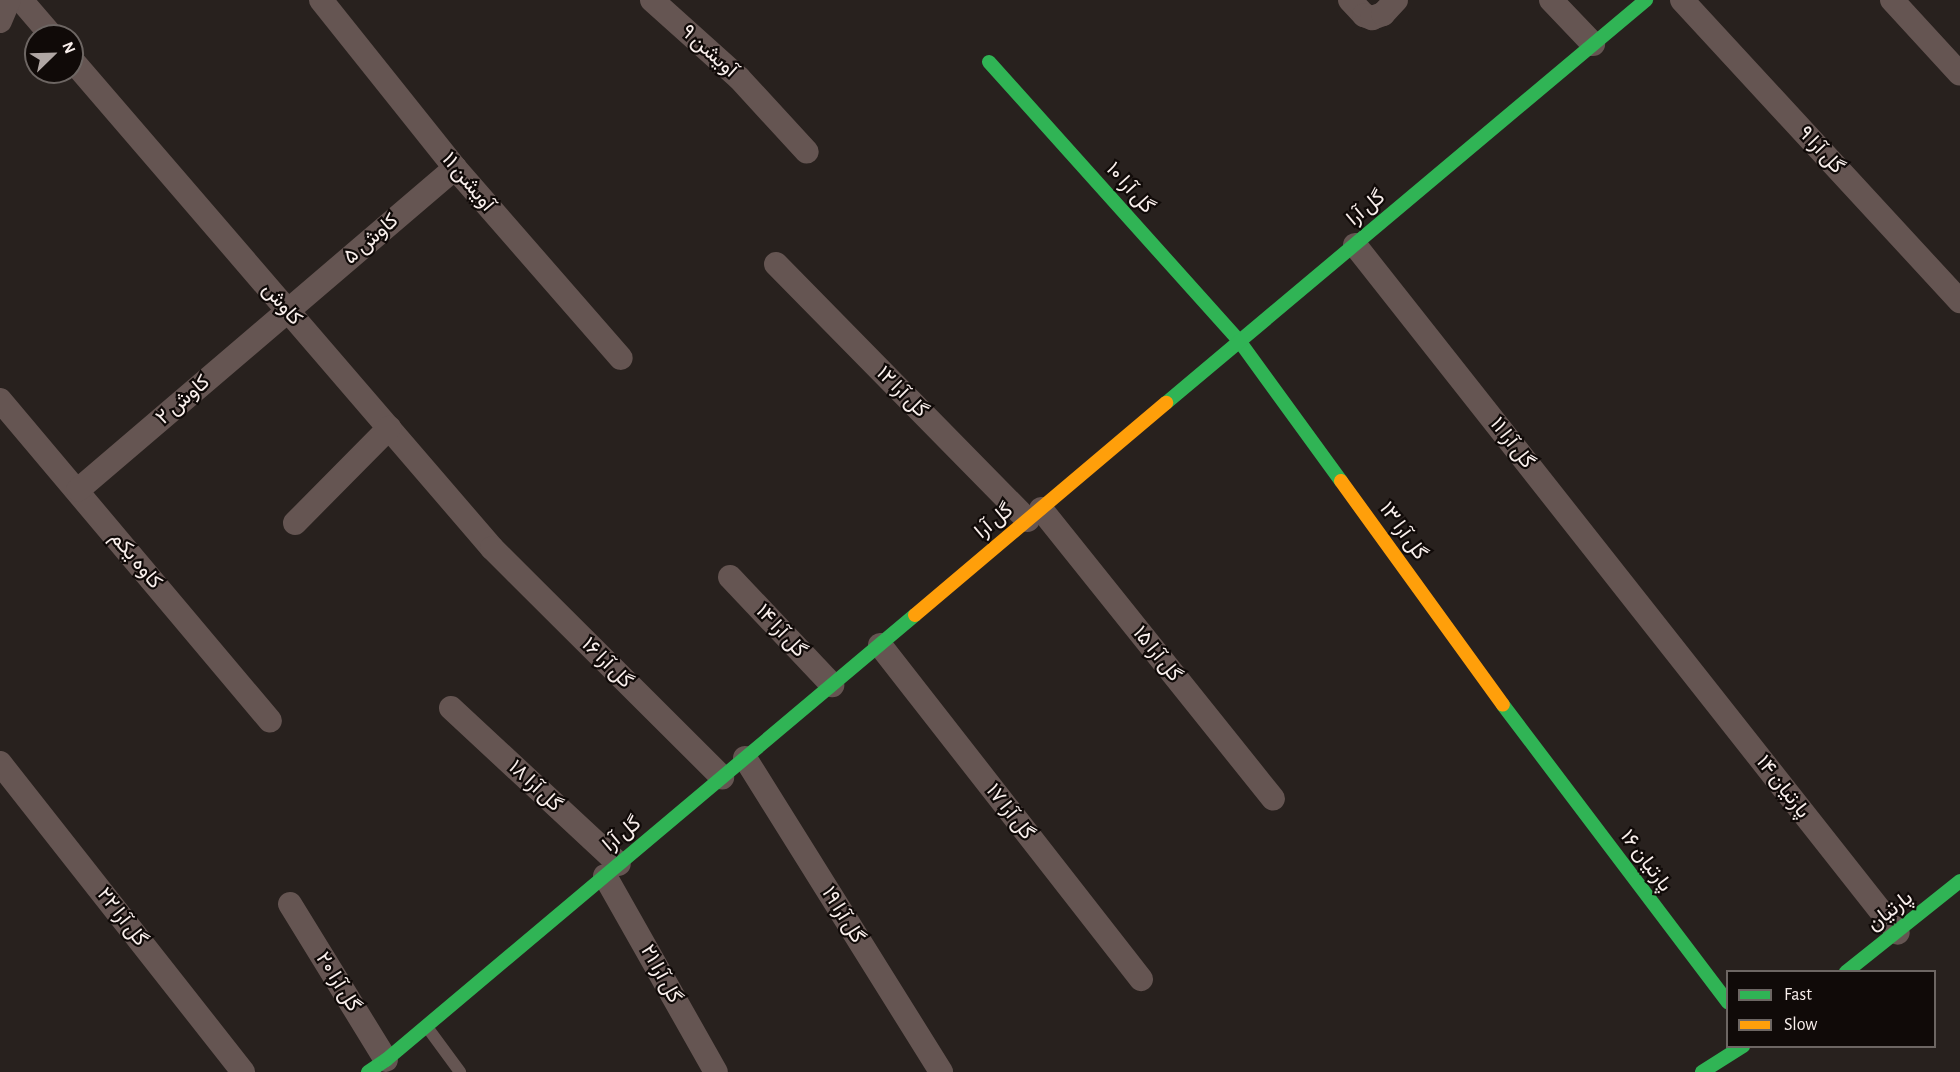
<!DOCTYPE html>
<html>
<head>
<meta charset="utf-8">
<style>
  body { margin:0 }
  #map { position:relative; width:1960px; height:1072px; overflow:hidden; background:#28211e; font-family:"Alegreya Sans",Vazirmatn,sans-serif }
  div>[style] { position:absolute }
  .lane>* { height:12px; margin:-6px; padding:0 6px; transform-origin:6px; border-radius:6px; background:#655552 }
  .street>* { height:24px; margin:-12px; padding:0 12px; transform-origin:12px; border-radius:12px; background:#655552 }
  .fast>* { height:14px; margin:-7px; padding:0 7px; transform-origin:7px; border-radius:7px; background:#30b455 }
  .slow>* { height:14px; margin:-7px; padding:0 7px; transform-origin:7px; border-radius:7px; background:#ff9f0a }
  span { translate:-50% -50%; white-space:nowrap; text-align:center; line-height:1.15; -webkit-text-stroke:4.5px #100a08; paint-order:stroke }
  .street-label { font-size:21px; color:#f9efec }
  .legend { position:absolute; left:1726px; top:970px; width:210px; height:78px; box-sizing:border-box; background:#100a08; border:2px solid #6d6663; margin:0; padding:8px 10px; list-style:none; font-size:18px; color:#f9efec }
  .legend li { display:flex; align-items:center; gap:12px; height:30px }
  .legend b { width:30px; border:2px solid #6d6663 }
  .north { position:absolute; left:24px; top:24px; width:60px; height:60px; box-sizing:border-box; background:#100a08; border:2px solid #6d6663; border-radius:50%; rotate:67deg; font-size:16px; font-weight:700; line-height:24px; text-align:center; color:#f9efec }
  .north::after { content:''; display:block; margin:auto; width:21px; height:27px; background:#b0a7a4; clip-path:polygon(50% 0,100% 100%,50% 72%,0 100%) }
</style>
</head>
<body>
<div id="map">
  <div class="lane">
    <i style="left:427px;top:1027px;width:56px;rotate:53.7deg"></i>
  </div>
  <div class="street">
    <i style="left:21px;top:0;width:48px;rotate:49.3deg"></i>
    <i style="left:321px;top:0;width:215px;rotate:51.4deg"></i>
    <i style="left:455px;top:168px;width:252px;rotate:48.9deg"></i>
    <i style="left:652px;top:0;width:117px;rotate:41.9deg"></i>
    <i style="left:739px;top:78px;width:100px;rotate:47.4deg"></i>
    <i style="left:1350px;top:0;width:21px;rotate:47deg"></i>
    <i style="left:1364px;top:15px;width:9px;rotate:21deg"></i>
    <i style="left:1372px;top:18px;width:12px;rotate:-20deg"></i>
    <i style="left:1383px;top:14px;width:19px;rotate:-47deg"></i>
    <i style="left:1551px;top:0;width:61px;rotate:46.3deg"></i>
    <i style="left:1682px;top:0;width:410px;rotate:47.3deg"></i>
    <i style="left:1892px;top:0;width:100px;rotate:47.4deg"></i>
    <i style="left:0;top:21px;width:23px;rotate:-67deg"></i>
    <i style="left:72px;top:60px;width:644px;rotate:49.28deg"></i>
    <i style="left:492px;top:548px;width:325px;rotate:44.9deg"></i>
    <i style="left:1355px;top:245px;width:876px;rotate:51.72deg"></i>
    <i style="left:776px;top:264px;width:359px;rotate:45.5deg"></i>
    <i style="left:0;top:400px;width:419px;rotate:49.9deg"></i>
    <i style="left:78px;top:490px;width:496px;rotate:-40.5deg"></i>
    <i style="left:1041px;top:509px;width:371px;rotate:51.3deg"></i>
    <i style="left:295px;top:523px;width:134px;rotate:-45.3deg"></i>
    <i style="left:730px;top:577px;width:149px;rotate:46.6deg"></i>
    <i style="left:880px;top:645px;width:424px;rotate:52deg"></i>
    <i style="left:451px;top:708px;width:229px;rotate:42.9deg"></i>
    <i style="left:745px;top:758px;width:370px;rotate:58deg"></i>
    <i style="left:0;top:763px;width:393px;rotate:51.8deg"></i>
    <i style="left:605px;top:876px;width:225px;rotate:60.5deg"></i>
    <i style="left:290px;top:904px;width:183px;rotate:58.4deg"></i>
  </div>
  <div class="fast">
    <i style="left:989px;top:62px;width:376px;rotate:48.1deg"></i>
    <i style="left:1240px;top:342px;width:172px;rotate:54deg"></i>
    <i style="left:1166px;top:403px;width:627px;rotate:-40.02deg"></i>
    <i style="left:1503px;top:705px;width:373px;rotate:52.9deg"></i>
    <i style="left:1846px;top:972px;width:146px;rotate:-38.6deg"></i>
    <i style="left:368px;top:1072px;width:22px;rotate:-34deg"></i>
    <i style="left:386px;top:1060px;width:691px;rotate:-40.07deg"></i>
    <i style="left:1702px;top:1072px;width:49px;rotate:-32.4deg"></i>
  </div>
  <div class="slow">
    <i style="left:1341px;top:481px;width:276px;rotate:54.1deg"></i>
    <i style="left:915px;top:615px;width:329px;rotate:-40.2deg"></i>
  </div>
  <div class="street-label">
    <span style="left:709px;top:51px;rotate:42deg">۹ آویشن</span>
    <span style="left:1821px;top:150px;rotate:47deg">۹ گل آرا</span>
    <span style="left:468px;top:182px;rotate:50deg">آویشن ۱۱</span>
    <span style="left:1130px;top:188px;rotate:48deg">۱۰ گل آرا</span>
    <span style="left:1366px;top:208px;rotate:-40deg">گل آرا</span>
    <span style="left:371px;top:239px;rotate:-41deg">۵ کاوش</span>
    <span style="left:282px;top:304px;rotate:49deg">کاوش</span>
    <span style="left:902px;top:392px;rotate:45deg">۱۲ گل آرا</span>
    <span style="left:183px;top:400px;rotate:-41deg">۲ کاوش</span>
    <span style="left:1512px;top:443px;rotate:52deg">۱۱ گل آرا</span>
    <span style="left:994px;top:521px;rotate:-40deg">گل آرا</span>
    <span style="left:1403px;top:531px;rotate:54deg">۱۳ گل آرا</span>
    <span style="left:136px;top:560px;rotate:50deg">کاوه یکم</span>
    <span style="left:781px;top:631px;rotate:47deg">۱۴ گل آرا</span>
    <span style="left:1157px;top:654px;rotate:51deg">۱۵ گل آرا</span>
    <span style="left:607px;top:663px;rotate:45deg">۱۶ گل آرا</span>
    <span style="left:535px;top:786px;rotate:43deg">۱۸ گل آرا</span>
    <span style="left:1783px;top:787px;rotate:52deg">پارتیان ۱۴</span>
    <span style="left:1010px;top:812px;rotate:52deg">۱۷ گل آرا</span>
    <span style="left:622px;top:834px;rotate:-40deg">گل آرا</span>
    <span style="left:1646px;top:861px;rotate:53deg">پارتیان ۱۶</span>
    <span style="left:1890px;top:911px;rotate:-38deg">پارتیان</span>
    <span style="left:843px;top:915px;rotate:58deg">۱۹ گل آرا</span>
    <span style="left:122px;top:917px;rotate:52deg">۲۲ گل آرا</span>
    <span style="left:661px;top:974px;rotate:61deg">۲۱ گل آرا</span>
    <span style="left:338px;top:982px;rotate:58deg">۲۰ گل آرا</span>
  </div>
  <ul class="legend">
  <li><b style="height:8px;background:#30b455"></b>Fast</li>
  <li><b style="height:8px;background:#ff9f0a"></b>Slow</li>
  </ul>
  <div class="north">N</div>
</div>
</body>
</html>
